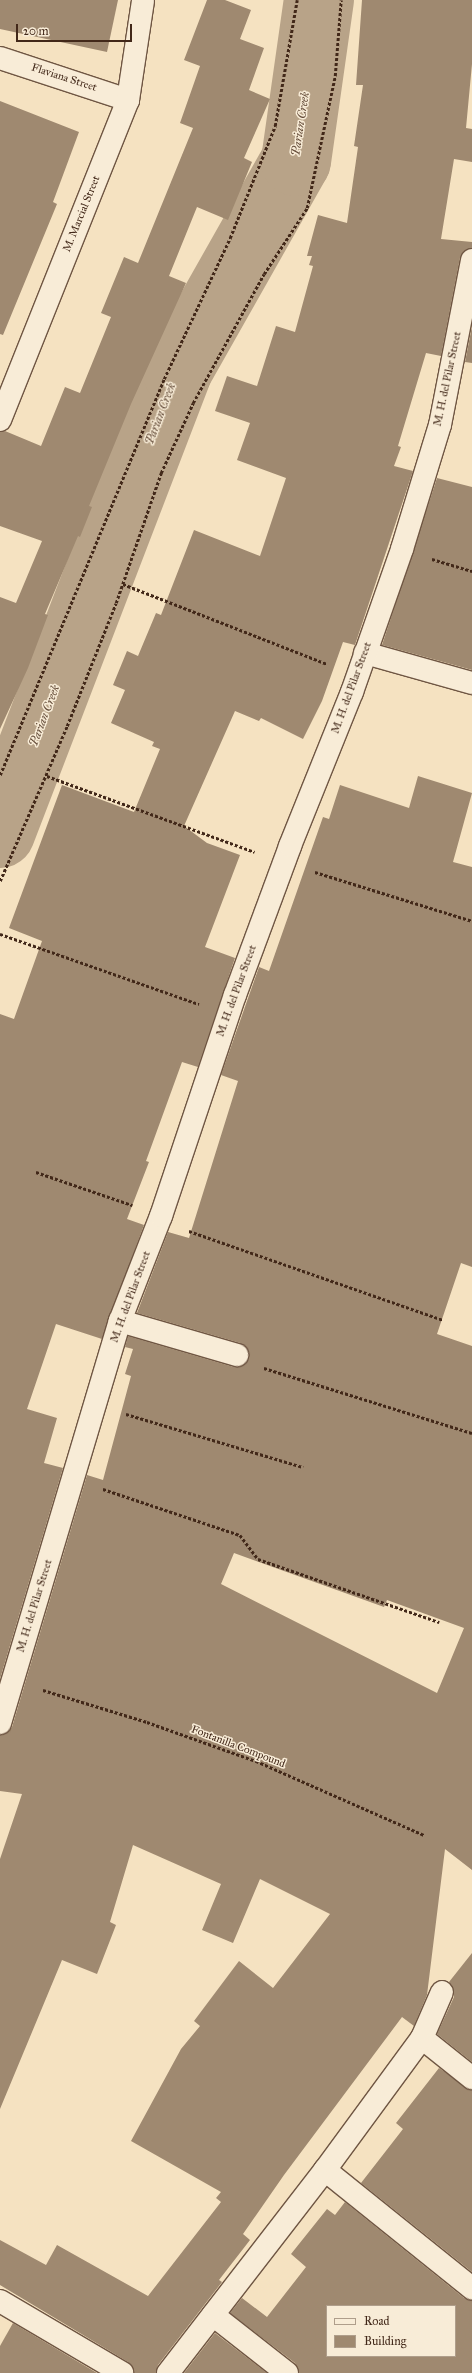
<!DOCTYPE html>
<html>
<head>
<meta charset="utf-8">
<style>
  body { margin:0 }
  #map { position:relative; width:472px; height:2373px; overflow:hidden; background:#f5e2c1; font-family:"IM FELL Great Primer",serif }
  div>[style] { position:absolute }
  .river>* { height:70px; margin:-35px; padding:0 35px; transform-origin:35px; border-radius:35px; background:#b8a388 }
  .building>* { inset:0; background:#9f8970 }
  .path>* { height:2.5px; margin-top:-1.25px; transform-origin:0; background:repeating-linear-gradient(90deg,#422819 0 3px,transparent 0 5px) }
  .roads { filter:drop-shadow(1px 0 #6f5643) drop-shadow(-1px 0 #6f5643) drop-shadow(0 1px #6f5643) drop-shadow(0 -1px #6f5643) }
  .minor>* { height:22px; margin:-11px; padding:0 11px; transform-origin:11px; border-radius:11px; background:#f8ecd7 }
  span { translate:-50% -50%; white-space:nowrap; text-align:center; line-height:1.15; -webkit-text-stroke:3px #f8ecd7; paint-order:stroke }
  .street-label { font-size:11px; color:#422819 }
  .water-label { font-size:12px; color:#654d3a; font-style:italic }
  .legend { position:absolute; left:326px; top:2305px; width:130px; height:52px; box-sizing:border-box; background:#f8ecd7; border:1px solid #af9e8b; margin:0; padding:5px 7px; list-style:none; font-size:12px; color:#422819 }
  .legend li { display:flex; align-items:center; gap:8px; height:20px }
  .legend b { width:20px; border:1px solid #af9e8b }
  .scale { position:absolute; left:16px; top:24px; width:116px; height:18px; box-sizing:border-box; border:2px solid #422819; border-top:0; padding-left:5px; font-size:12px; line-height:14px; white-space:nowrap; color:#422819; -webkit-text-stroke:3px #f8ecd7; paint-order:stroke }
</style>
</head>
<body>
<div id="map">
  <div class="river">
    <i style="left:0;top:833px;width:495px;rotate:-69deg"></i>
    <i style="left:177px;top:371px;width:241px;rotate:-60.5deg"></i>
    <i style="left:296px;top:161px;width:163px;rotate:-81.9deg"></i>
  </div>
  <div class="building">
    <i style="clip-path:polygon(0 0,118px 0,107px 52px,0 29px)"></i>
    <i style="clip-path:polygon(207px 0,225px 0,251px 10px,240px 39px,264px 48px,249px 90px,270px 99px,244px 158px,252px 162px,228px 220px,197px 207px,169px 276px,186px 283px,131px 404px,89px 506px,92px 507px,80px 537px,78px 536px,45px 614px,48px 615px,28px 668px,0 729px,0 597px,16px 603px,42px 541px,0 526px,0 432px,5px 431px,41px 446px,65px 387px,80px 393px,111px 317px,101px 313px,124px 257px,138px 263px,193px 128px,180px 123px,200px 66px,184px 60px)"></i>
    <i style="clip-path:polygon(362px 0,472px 0,472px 64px,466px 128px,472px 129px,472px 162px,454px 159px,441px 239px,472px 242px,472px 248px,463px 252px,460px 258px,441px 356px,426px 353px,398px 446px,401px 447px,394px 466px,413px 471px,355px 645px,343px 642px,322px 701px,303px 739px,261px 718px,259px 721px,235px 711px,184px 826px,207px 843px,240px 855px,205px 947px,235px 958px,198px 1067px,182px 1062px,146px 1161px,149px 1162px,127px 1219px,144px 1225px,102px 1339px,56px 1324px,27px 1409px,57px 1418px,44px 1463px,63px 1468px,0 1679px,0 1014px,14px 1019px,42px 941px,9px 928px,62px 785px,134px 812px,160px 749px,152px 746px,154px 742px,111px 723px,125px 690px,113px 685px,127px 651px,138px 656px,156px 613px,161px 615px,194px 530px,260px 556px,286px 478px,237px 460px,250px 423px,215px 411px,227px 376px,257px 386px,276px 326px,295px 332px,313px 266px,309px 265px,312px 256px,307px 256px,318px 215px,347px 223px,358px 147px,354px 146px,363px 85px,356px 85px)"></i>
    <i style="clip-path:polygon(0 101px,79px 132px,53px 202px,57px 204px,3px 335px,0 334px)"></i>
    <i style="clip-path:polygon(472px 326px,472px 363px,465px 362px)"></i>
    <i style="clip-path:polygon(437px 478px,472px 487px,472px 670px,382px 645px)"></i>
    <i style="clip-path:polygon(evenodd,418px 776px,472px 793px,453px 862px,472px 867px,472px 1267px,461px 1263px,437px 1334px,472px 1346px,472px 1870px,445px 1849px,427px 1995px,414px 2026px,402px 2017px,284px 2175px,243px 2234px,250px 2240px,219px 2280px,222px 2282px,158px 2365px,156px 2373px,134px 2373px,128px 2362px,0 2285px,0 2240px,46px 2265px,57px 2245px,148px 2296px,221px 2202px,216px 2198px,221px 2192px,131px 2141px,181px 2049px,200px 2026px,194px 2021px,239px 1961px,273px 1988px,330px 1914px,260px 1879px,233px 1943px,202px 1930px,221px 1884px,133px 1845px,110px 1922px,116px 1925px,97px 1974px,62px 1960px,0 2109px,0 1859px,22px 1794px,0 1791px,0 1735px,8px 1732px,12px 1727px,87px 1475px,103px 1480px,131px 1376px,125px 1374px,133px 1349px,125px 1347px,128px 1336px,234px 1367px,240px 1367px,249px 1359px,249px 1352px,240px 1343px,137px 1313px,168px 1232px,189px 1238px,238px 1081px,221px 1075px,259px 967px,269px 971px,323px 817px,329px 819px,340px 785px,409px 808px,418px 776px,234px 1553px,384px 1607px,387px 1600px,464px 1628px,437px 1693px,221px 1584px,234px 1553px)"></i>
    <i style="clip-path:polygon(472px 1953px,472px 2062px,437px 2034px,454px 1997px,454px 1990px,449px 1982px)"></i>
    <i style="clip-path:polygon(439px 2068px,472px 2090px,472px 2272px,361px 2183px,403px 2129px,396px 2123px)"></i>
    <i style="clip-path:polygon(evenodd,345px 2202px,464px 2298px,472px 2300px,472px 2373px,299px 2373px,295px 2363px,230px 2313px,242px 2298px,267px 2317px,306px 2267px,291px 2254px,327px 2209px,335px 2215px,345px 2202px,327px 2306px,455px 2306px,455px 2356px,327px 2356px,327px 2306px)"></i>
    <i style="clip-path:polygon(13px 2323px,97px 2373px,0 2373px,0 2346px)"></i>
    <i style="clip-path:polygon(215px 2333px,267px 2373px,184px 2373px)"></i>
  </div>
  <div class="path">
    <i style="left:432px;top:559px;width:42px;rotate:16.7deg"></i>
    <i style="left:123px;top:584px;width:219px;rotate:21.4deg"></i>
    <i style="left:0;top:775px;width:429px;rotate:-67.5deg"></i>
    <i style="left:164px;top:379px;width:156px;rotate:-64.9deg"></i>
    <i style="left:230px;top:238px;width:121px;rotate:-68.1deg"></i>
    <i style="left:275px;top:126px;width:128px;rotate:-80.1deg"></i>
    <i style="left:47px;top:776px;width:221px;rotate:20.1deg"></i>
    <i style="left:315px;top:872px;width:164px;rotate:17.3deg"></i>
    <i style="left:0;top:881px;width:169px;rotate:-66.6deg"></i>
    <i style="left:67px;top:726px;width:132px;rotate:-68.3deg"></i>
    <i style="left:116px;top:603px;width:138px;rotate:-70.9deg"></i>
    <i style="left:161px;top:473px;width:77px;rotate:-65.4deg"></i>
    <i style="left:193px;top:403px;width:147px;rotate:-61.2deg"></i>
    <i style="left:264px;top:274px;width:79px;rotate:-56.9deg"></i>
    <i style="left:307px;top:208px;width:135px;rotate:-78deg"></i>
    <i style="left:335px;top:76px;width:76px;rotate:-85.5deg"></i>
    <i style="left:0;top:934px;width:211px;rotate:19.4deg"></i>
    <i style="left:36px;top:1172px;width:102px;rotate:19deg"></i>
    <i style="left:189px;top:1231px;width:269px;rotate:19.3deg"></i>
    <i style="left:264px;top:1368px;width:218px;rotate:17.4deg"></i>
    <i style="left:126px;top:1414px;width:185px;rotate:16.7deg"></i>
    <i style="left:103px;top:1489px;width:145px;rotate:18.6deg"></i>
    <i style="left:240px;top:1535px;width:30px;rotate:53deg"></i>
    <i style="left:258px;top:1559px;width:192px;rotate:19.2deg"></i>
    <i style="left:43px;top:1690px;width:109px;rotate:17.1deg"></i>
    <i style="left:147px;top:1722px;width:116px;rotate:19.7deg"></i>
    <i style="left:256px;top:1761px;width:184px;rotate:23.8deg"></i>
  </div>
  <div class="roads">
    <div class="minor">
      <i style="left:0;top:58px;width:135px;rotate:18.2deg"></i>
      <i style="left:0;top:420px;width:345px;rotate:-68.2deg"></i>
      <i style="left:128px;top:100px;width:100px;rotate:-81.4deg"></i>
      <i style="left:365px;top:653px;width:111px;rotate:15.7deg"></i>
      <i style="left:120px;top:1321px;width:122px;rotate:16.2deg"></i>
      <i style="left:0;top:1723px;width:420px;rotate:-73.4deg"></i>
      <i style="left:120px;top:1321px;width:113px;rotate:-68.7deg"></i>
      <i style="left:161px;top:1216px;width:233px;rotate:-71.5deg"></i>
      <i style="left:235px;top:995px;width:159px;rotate:-69.7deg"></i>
      <i style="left:290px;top:846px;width:166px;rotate:-68.1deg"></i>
      <i style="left:352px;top:692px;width:151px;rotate:-70.7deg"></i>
      <i style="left:402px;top:549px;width:130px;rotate:-73deg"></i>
      <i style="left:440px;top:425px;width:168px;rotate:-79deg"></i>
      <i style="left:422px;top:2038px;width:64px;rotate:38.7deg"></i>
      <i style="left:325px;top:2170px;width:189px;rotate:38.8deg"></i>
      <i style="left:0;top:2301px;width:142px;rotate:30.5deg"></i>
      <i style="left:213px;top:2315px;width:94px;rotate:38.1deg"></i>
      <i style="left:168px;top:2373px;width:257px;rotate:-52.3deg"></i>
      <i style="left:325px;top:2170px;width:164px;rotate:-53.7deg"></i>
      <i style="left:422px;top:2038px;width:50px;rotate:-66.5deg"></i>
    </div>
  </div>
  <div class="street-label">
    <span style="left:64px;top:78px;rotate:18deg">Flaviana Street</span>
    <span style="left:82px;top:214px;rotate:-68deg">M. Marcial Street</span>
    <span style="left:448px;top:379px;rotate:-78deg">M. H. del Pilar Street</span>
    <span style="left:352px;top:688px;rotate:-70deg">M. H. del Pilar Street</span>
    <span style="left:237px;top:991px;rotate:-70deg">M. H. del Pilar Street</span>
    <span style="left:131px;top:1297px;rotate:-70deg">M. H. del Pilar Street</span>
    <span style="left:35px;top:1606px;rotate:-73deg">M. H. del Pilar Street</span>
    <span style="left:238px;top:1747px;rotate:21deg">Fontanilla Compound</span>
  </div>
  <div class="water-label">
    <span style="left:301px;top:124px;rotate:-81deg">Parian Creek</span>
    <span style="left:161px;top:414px;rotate:-69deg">Parian Creek</span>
    <span style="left:45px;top:716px;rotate:-69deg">Parian Creek</span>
  </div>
  <ul class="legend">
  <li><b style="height:5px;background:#f8ecd7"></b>Road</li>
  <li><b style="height:11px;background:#9f8970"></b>Building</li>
  </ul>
  <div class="scale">20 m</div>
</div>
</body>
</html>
